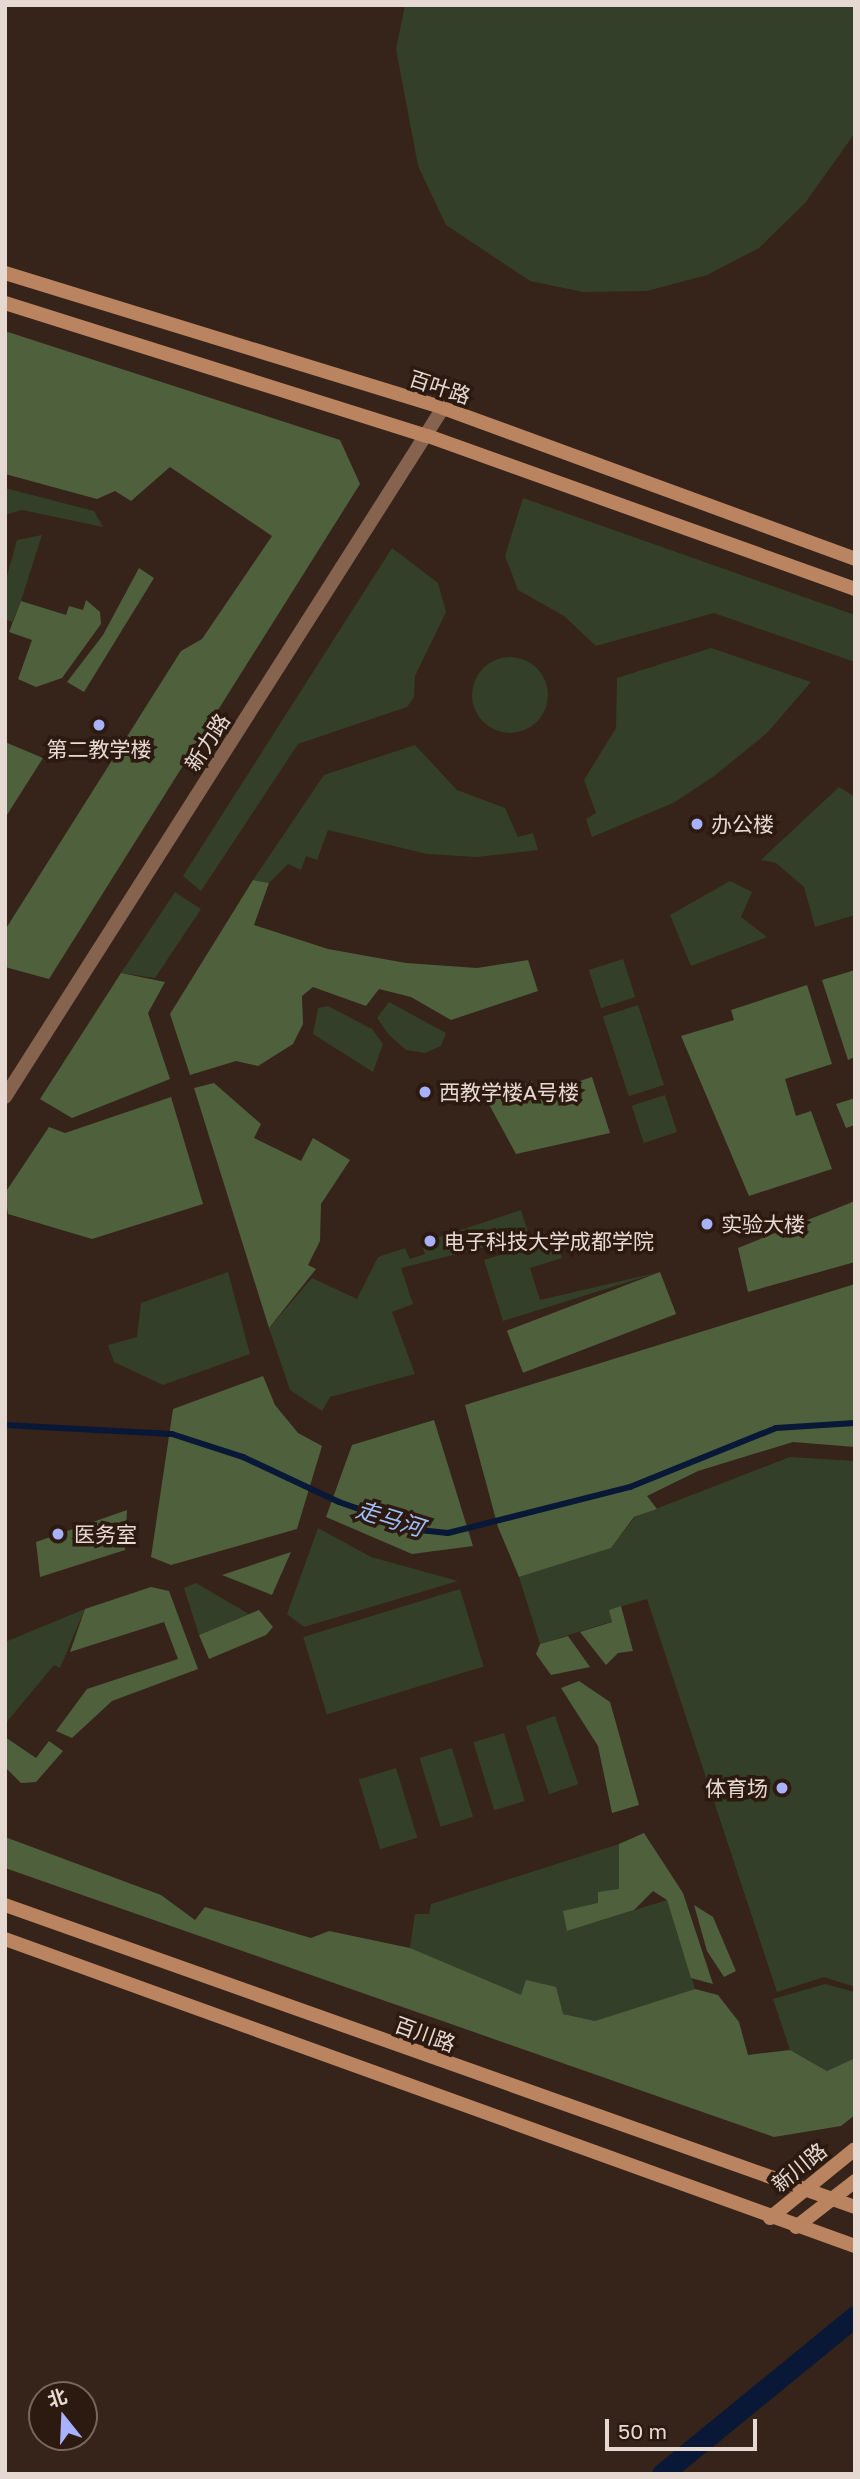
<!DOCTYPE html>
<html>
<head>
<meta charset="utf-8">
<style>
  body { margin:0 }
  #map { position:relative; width:860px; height:2479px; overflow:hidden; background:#362319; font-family:"Golos Text","Noto Sans SC",sans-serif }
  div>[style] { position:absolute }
  .green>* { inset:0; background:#343f29; transform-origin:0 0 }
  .round { border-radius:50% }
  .forest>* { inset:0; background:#4f613c; transform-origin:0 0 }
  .stream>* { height:6px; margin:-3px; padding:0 3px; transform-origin:3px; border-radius:3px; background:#081836 }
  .canal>* { height:21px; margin:-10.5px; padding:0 10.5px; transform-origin:10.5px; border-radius:10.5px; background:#081836 }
  .street>* { height:14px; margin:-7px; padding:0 7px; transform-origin:7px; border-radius:7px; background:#85634e }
  .secondary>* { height:14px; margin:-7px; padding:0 7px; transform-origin:7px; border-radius:7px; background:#ba8461 }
  .dots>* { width:19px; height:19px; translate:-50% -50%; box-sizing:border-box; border:4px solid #2c1a10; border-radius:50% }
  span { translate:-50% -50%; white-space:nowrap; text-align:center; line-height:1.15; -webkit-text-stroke:7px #2c1a10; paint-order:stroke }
  .street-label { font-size:21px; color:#e6d9d2 }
  .poi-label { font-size:21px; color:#e6d9d2 }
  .left { translate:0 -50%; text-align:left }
  .right { translate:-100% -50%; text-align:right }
  .water-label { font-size:23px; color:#9dbffa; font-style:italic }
  .frame { position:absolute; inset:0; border:7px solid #e6d9d2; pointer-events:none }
  .north { position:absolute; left:28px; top:2381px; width:70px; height:70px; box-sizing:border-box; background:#2c1a10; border:2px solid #76665e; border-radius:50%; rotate:342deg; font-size:19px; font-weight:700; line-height:28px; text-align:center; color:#e6d9d2 }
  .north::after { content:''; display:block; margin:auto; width:24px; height:32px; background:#a7b1fc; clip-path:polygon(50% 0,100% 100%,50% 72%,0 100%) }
  .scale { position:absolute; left:605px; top:2419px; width:152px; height:32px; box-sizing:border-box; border:4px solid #e6d9d2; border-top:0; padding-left:9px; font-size:21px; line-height:24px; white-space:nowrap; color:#e6d9d2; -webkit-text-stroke:5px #2c1a10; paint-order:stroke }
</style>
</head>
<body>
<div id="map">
  <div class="green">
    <i style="clip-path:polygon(405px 5px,855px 5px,855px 133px,805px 203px,759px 248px,707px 275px,647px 291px,583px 292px,530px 281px,446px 225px,418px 166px,396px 49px)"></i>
    <i style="clip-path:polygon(5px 488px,94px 511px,103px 527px,22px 510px,5px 515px)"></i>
    <i style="clip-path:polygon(523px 498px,855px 615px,855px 662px,714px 613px,596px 646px,564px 616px,518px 590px,505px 556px)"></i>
    <i style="clip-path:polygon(42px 535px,21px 601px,12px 622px,5px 619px,5px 583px,17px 540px)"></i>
    <i style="clip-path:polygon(392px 548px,438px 583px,446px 612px,415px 676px,414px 697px,407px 707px,298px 744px,201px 891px,183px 876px)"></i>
    <i style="clip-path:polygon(711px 648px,811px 682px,767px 733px,713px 777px,673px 803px,592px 837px,586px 819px,596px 813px,584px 780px,616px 728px,617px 678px)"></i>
    <i class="round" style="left:472px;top:657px;width:76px;height:76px"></i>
    <i style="clip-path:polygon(415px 745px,457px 790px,505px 808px,518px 837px,533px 833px,538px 850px,477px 857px,427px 854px,328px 830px,317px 860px,306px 856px,301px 870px,288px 864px,269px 883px,253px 880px,324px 775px)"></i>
    <i style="clip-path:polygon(839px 787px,855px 797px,855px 915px,815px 927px,804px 887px,776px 863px,761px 860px)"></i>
    <i style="clip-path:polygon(730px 881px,752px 892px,741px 917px,767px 937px,691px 966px,670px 915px)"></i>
    <i style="clip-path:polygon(175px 892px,201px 909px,155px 978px,121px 973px)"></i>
    <i style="left:623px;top:959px;width:40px;height:36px;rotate:72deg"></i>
    <i style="clip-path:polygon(389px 1002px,446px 1033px,441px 1046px,425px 1053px,406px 1050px,389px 1035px,377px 1018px)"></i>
    <i style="left:638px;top:1005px;width:84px;height:37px;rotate:72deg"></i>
    <i style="clip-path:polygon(328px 1006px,372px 1029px,383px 1044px,373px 1072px,313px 1034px,318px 1008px)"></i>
    <i style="left:665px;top:1095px;width:39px;height:35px;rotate:72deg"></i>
    <i style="clip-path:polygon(521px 1210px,529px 1236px,401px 1268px,413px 1304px,392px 1312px,415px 1374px,330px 1397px,322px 1411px,290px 1390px,269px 1328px,312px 1278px,357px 1299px,378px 1257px,405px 1248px,410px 1259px,425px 1254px,421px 1243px)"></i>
    <i style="clip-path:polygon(555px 1238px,562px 1258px,530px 1268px,540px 1300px,660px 1272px,503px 1321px,484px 1260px)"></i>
    <i style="clip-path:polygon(228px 1272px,250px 1354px,163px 1385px,114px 1362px,108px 1345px,137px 1337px,141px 1303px)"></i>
    <i style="clip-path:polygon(790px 1457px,855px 1461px,855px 1987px,824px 1977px,777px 1992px,647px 1599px,609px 1610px,613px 1621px,540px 1644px,519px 1577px,611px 1548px,635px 1517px)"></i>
    <i style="clip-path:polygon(318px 1528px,371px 1557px,458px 1581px,304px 1627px,287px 1614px)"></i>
    <i style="clip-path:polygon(196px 1583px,249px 1614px,199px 1635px,184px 1588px)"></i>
    <i style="left:460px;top:1589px;width:81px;height:164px;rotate:73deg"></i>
    <i style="clip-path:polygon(85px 1609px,60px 1668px,54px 1665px,5px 1724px,5px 1642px)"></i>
    <i style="left:555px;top:1716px;width:72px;height:31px;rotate:71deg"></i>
    <i style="left:504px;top:1733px;width:71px;height:32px;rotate:73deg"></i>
    <i style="left:452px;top:1748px;width:72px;height:34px;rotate:73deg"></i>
    <i style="left:396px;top:1768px;width:73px;height:39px;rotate:73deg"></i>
    <i style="clip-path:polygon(619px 1844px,620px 1889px,567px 1931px,667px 1900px,695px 1989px,595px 2021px,563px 2014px,410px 1948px,415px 1914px,429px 1914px,431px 1904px)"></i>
    <i style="clip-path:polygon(825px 1984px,855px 1992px,855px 2058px,827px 2071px,790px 2050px,773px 1999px)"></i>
  </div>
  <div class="forest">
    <i style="clip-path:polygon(5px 331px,340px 440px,360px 484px,49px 979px,5px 967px,5px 930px,181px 651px,202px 639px,272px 536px,170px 467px,131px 501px,115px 491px,97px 499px,5px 474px)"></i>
    <i style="clip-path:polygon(139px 568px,154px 578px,84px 692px,67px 682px,103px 635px)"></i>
    <i style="clip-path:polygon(86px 600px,100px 612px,101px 624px,62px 678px,36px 687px,18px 679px,32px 640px,9px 632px,21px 601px,66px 615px,69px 606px,83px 610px)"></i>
    <i style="clip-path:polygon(5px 742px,43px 758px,5px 818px)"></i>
    <i style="clip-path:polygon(253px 880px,269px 883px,254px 925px,328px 949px,406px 963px,477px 968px,528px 960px,538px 991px,451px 1020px,411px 997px,379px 989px,366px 1006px,313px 987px,302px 996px,303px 1024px,293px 1044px,258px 1066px,236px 1061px,190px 1075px,170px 1014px)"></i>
    <i style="clip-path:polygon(855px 970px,855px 1057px,848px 1060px,822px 980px)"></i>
    <i style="clip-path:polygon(121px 973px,165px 982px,148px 1013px,170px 1079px,72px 1118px,40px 1099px)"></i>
    <i style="clip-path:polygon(807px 985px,832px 1064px,785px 1079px,796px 1116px,811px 1111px,832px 1169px,749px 1196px,681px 1036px,734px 1020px,731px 1010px)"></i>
    <i style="clip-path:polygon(592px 1077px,610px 1133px,516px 1154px,485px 1097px,532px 1081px,537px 1095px)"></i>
    <i style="clip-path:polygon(214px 1083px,261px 1124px,254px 1138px,301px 1161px,313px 1138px,350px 1160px,321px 1204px,320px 1241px,308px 1265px,316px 1269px,269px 1328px,194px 1088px)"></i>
    <i style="clip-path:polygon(171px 1097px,203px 1204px,92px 1239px,8px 1214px,5px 1193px,49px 1127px,65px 1133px)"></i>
    <i style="clip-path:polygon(855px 1098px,855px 1125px,846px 1128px,836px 1104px)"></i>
    <i style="clip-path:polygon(855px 1201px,855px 1262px,748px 1292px,738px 1248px)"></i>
    <i style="left:660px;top:1272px;width:45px;height:164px;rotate:69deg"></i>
    <i style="clip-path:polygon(855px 1284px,855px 1447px,793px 1442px,698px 1471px,647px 1496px,657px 1509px,634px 1517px,611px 1548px,519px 1577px,498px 1527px,465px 1405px)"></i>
    <i style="clip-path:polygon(263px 1376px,275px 1405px,298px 1433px,322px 1446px,297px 1529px,171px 1565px,151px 1557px,173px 1409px)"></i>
    <i style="clip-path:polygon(434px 1420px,473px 1546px,412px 1554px,326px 1517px,352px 1445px)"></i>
    <i style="clip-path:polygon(127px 1510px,125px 1550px,40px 1577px,36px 1542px)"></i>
    <i style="clip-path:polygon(291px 1552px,272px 1595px,222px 1575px)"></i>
    <i style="clip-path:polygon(151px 1587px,169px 1591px,198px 1669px,112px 1701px,72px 1738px,56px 1731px,87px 1689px,178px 1659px,164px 1622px,70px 1652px,85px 1609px)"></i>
    <i style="clip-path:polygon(621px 1606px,633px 1651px,618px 1653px,606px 1665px,580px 1632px,612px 1622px,609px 1610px)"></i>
    <i style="clip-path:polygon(259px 1610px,273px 1627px,266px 1635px,209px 1659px,199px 1635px)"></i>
    <i style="clip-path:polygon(568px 1636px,590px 1667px,551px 1675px,536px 1654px,540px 1644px)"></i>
    <i style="clip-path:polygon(579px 1681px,610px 1702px,639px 1805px,612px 1813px,598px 1746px,561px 1688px)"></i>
    <i style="clip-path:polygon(5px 1737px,36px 1758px,49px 1741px,63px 1751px,36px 1782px,21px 1783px,5px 1767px)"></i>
    <i style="clip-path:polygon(644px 1833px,683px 1893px,713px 1984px,691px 1978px,667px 1900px,653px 1891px,634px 1910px,567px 1931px,563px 1911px,598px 1903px,598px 1892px,619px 1889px,619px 1844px)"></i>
    <i style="clip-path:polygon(5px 1837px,161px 1895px,195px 1920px,205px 1907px,311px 1938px,329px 1931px,410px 1948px,521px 1995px,526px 1980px,556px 1987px,563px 2014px,595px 2021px,695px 1989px,718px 1995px,739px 2022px,748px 2055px,790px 2050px,827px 2071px,855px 2058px,855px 2115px,841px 2126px,774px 2137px,5px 1868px)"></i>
    <i style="clip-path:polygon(694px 1905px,713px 1917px,736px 1971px,724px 1977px,707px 1951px)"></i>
  </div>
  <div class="stream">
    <i style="left:5px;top:1425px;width:167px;rotate:3.1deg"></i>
    <i style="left:172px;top:1434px;width:75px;rotate:17.9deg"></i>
    <i style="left:243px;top:1457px;width:106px;rotate:25.1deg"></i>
    <i style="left:339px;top:1502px;width:85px;rotate:19.3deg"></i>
    <i style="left:419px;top:1530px;width:29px;rotate:6deg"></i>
    <i style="left:448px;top:1533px;width:188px;rotate:-14.2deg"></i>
    <i style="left:630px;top:1487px;width:157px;rotate:-22deg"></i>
    <i style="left:776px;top:1428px;width:79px;rotate:-3.6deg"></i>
  </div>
  <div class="canal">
    <i style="left:662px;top:2474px;width:249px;rotate:-39.3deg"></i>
  </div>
  <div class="street">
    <i style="left:5px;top:1097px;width:816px;rotate:-57.56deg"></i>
  </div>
  <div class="secondary">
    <i style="left:5px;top:273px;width:458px;rotate:17.1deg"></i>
    <i style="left:443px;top:408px;width:439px;rotate:20.1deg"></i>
    <i style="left:5px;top:303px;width:443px;rotate:17.5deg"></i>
    <i style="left:428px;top:436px;width:454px;rotate:19.7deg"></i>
    <i style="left:5px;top:1905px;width:902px;rotate:19.56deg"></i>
    <i style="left:5px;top:1939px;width:904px;rotate:19.86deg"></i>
    <i style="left:770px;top:2218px;width:109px;rotate:-39.1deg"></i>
    <i style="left:796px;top:2227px;width:75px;rotate:-37.9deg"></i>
  </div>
  <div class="dots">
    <i style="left:99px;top:725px;background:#a7b1fc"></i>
    <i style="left:697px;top:824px;background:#a7b1fc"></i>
    <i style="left:425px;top:1092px;background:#a7b1fc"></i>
    <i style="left:707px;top:1224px;background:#a7b1fc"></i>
    <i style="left:430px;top:1241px;background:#a7b1fc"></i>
    <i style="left:58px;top:1534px;background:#a7b1fc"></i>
    <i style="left:782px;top:1788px;background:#a7b1fc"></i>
  </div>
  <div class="street-label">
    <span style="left:440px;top:387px;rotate:18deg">百叶路</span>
    <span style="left:207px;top:742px;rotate:-57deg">新力路</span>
    <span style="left:425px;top:2034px;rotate:20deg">百川路</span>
    <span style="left:799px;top:2167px;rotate:-39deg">新川路</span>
  </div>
  <div class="poi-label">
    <span style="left:99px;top:749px">第二教学楼</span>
    <span class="left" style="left:711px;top:824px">办公楼</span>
    <span class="left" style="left:439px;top:1092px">西教学楼A号楼</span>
    <span class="left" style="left:721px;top:1224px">实验大楼</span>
    <span class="left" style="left:444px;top:1241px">电子科技大学成都学院</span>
    <span class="left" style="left:74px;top:1534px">医务室</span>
    <span class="right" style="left:768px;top:1788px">体育场</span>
  </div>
  <div class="water-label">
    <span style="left:390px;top:1518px;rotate:17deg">走马河</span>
  </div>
  <div class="frame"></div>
  <div class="north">北</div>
  <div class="scale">50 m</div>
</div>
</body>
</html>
